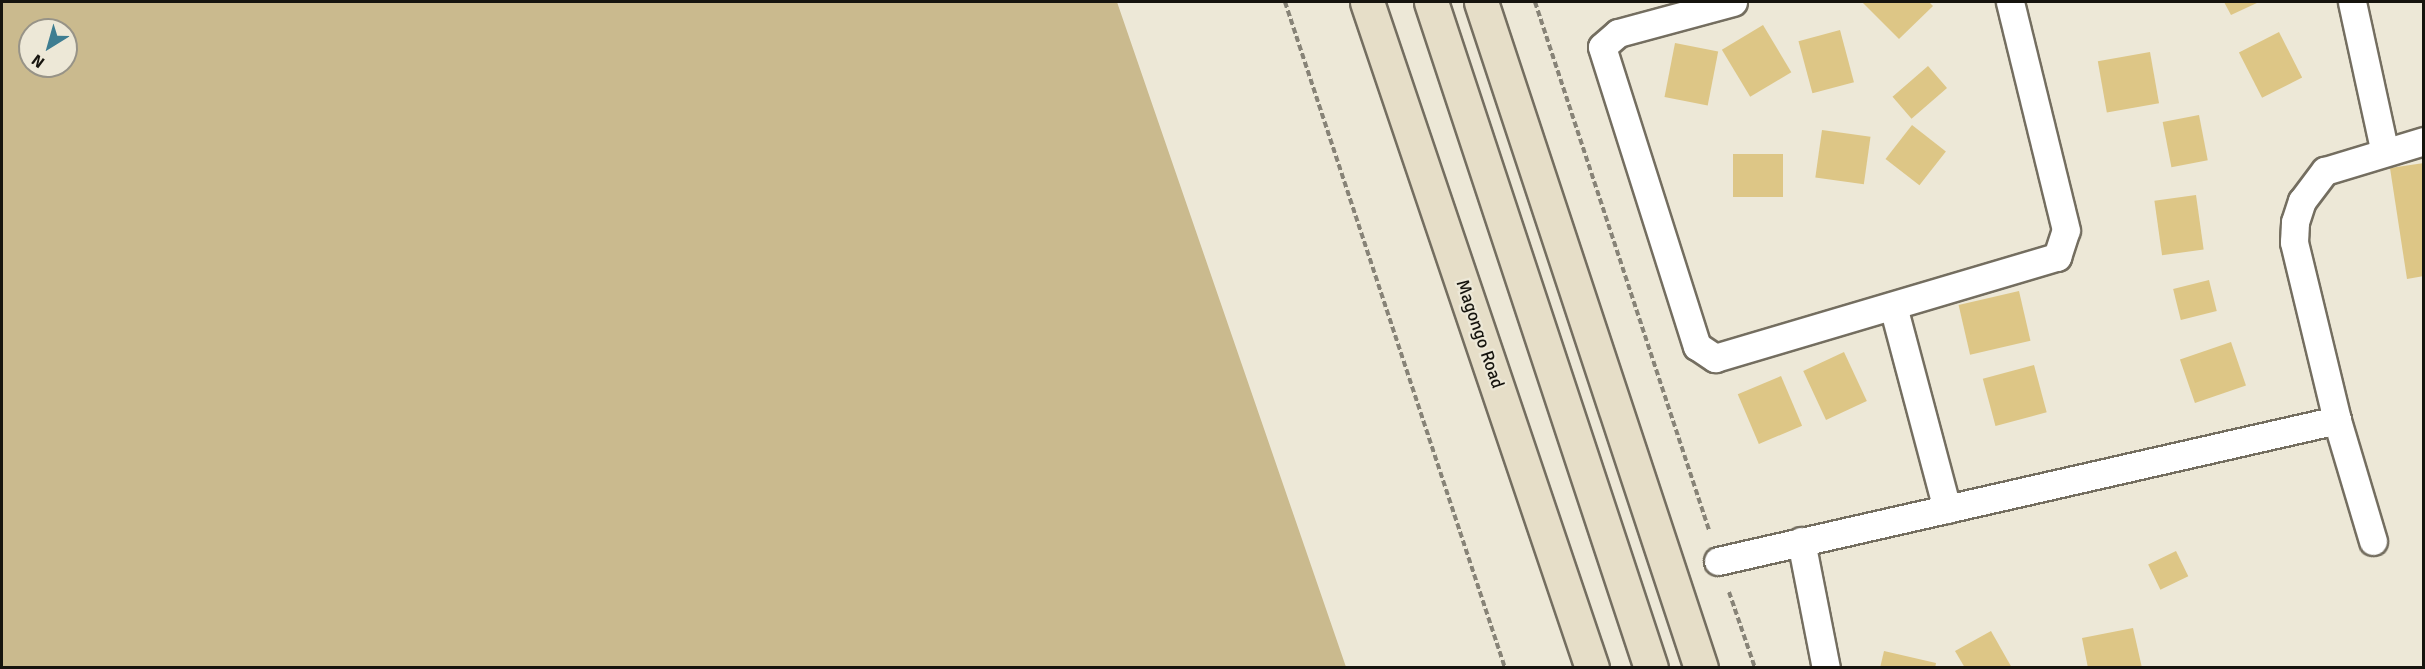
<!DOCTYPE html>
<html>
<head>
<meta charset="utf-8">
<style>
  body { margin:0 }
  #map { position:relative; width:2425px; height:669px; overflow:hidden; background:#ede8d7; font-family:Signika,sans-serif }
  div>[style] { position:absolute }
  .green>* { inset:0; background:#caba8e }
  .building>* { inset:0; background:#ddc686; transform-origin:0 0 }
  .path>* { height:4px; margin-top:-2px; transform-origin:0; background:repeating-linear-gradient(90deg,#878377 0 6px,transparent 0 9px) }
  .roads { filter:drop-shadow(2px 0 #746e60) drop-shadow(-2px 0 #746e60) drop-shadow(0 2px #746e60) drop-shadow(0 -2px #746e60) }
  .street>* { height:27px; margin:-13.5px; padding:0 13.5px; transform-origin:13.5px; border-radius:13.5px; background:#fff }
  .secondary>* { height:33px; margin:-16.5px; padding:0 16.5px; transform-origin:16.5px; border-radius:16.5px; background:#e6dec8 }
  span { translate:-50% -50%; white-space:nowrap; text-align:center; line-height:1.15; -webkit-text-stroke:4.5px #ede8d7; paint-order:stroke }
  .street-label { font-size:18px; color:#16140e }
  .frame { position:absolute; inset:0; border:3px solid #16140e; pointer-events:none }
  .north { position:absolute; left:18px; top:18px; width:60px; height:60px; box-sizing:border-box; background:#ede8d7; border:2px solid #979387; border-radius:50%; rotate:217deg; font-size:16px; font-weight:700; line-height:24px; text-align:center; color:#16140e }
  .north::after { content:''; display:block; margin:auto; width:21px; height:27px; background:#3e7d91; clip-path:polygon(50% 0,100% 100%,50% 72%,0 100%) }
</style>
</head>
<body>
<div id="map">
  <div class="green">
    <i style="clip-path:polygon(evenodd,2px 2px,1117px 2px,1346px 667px,2px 667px,2px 2px,30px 30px,66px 30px,66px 66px,30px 66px,30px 30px)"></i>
  </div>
  <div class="building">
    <i style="clip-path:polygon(1862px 2px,1929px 2px,1933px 6px,1899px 39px)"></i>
    <i style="clip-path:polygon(2224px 2px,2259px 2px,2231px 15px)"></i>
    <i style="left:1763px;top:25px;width:55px;height:48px;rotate:59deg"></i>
    <i style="left:1840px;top:30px;width:54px;height:43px;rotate:75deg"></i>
    <i style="left:2279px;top:32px;width:51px;height:45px;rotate:63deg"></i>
    <i style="left:1675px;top:43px;width:44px;height:55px;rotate:11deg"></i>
    <i style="left:2150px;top:52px;width:52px;height:53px;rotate:80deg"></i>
    <i style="left:1928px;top:66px;width:29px;height:47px;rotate:49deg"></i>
    <i style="left:2199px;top:115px;width:46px;height:37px;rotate:79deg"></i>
    <i style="left:1912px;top:125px;width:43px;height:43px;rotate:38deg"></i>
    <i style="left:1822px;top:130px;width:49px;height:48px;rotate:8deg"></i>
    <i style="left:1783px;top:154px;width:43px;height:50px;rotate:90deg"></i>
    <i style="clip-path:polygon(2424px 163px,2424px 276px,2407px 279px,2390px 168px)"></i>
    <i style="left:2196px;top:195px;width:55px;height:42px;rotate:82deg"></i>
    <i style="left:2209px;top:280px;width:32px;height:37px;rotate:76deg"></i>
    <i style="left:2019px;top:291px;width:51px;height:62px;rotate:77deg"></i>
    <i style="left:2231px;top:342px;width:46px;height:54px;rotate:71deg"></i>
    <i style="left:1844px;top:352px;width:54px;height:45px;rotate:65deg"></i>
    <i style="left:2034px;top:365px;width:49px;height:53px;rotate:75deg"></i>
    <i style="left:1781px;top:376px;width:54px;height:47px;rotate:67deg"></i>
    <i style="left:2176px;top:551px;width:28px;height:31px;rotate:64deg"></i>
    <i style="clip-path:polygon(2133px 628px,2142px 668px,2088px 668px,2082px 638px)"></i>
    <i style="clip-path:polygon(1991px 631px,2012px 668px,1965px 668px,1955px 651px)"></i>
    <i style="clip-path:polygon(1884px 651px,1936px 663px,1935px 668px,1880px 668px)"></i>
  </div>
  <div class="path">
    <i style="left:1285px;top:2px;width:701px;rotate:71.72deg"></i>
    <i style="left:1535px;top:2px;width:556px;rotate:71.76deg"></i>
    <i style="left:1729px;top:592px;width:80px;rotate:71.1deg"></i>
  </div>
  <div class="roads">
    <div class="street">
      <i style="left:1733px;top:2px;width:119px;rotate:164.9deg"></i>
      <i style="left:1618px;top:33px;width:21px;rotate:139deg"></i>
      <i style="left:1602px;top:47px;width:314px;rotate:72.4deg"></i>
      <i style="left:1697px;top:346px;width:22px;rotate:34deg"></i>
      <i style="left:1715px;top:358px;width:357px;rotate:-16.5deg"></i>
      <i style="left:2057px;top:257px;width:28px;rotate:-72deg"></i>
      <i style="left:2066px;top:230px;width:235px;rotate:-103.8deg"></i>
      <i style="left:2352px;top:2px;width:150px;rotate:77.7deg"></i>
      <i style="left:1893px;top:306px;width:210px;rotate:75.1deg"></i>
      <i style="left:1801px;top:541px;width:129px;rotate:78.9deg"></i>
      <i style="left:2373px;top:541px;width:126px;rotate:-106.6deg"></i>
      <i style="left:2337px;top:420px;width:183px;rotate:-103.6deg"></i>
      <i style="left:2294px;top:242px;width:20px;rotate:-87deg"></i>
      <i style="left:2295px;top:222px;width:22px;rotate:-72deg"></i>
      <i style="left:2302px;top:201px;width:38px;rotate:-53deg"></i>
      <i style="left:2325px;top:171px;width:103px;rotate:-16.9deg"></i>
      <i style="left:1718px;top:561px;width:635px;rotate:-12.83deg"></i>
    </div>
    <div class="secondary">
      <i style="left:1367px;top:2px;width:703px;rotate:71.33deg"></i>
      <i style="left:1431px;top:2px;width:701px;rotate:71.72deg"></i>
      <i style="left:1481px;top:2px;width:701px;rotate:71.72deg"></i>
    </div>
  </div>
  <div class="street-label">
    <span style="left:1480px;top:334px;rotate:71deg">Magongo Road</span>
  </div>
  <div class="frame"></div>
  <div class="north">N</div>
</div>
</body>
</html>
